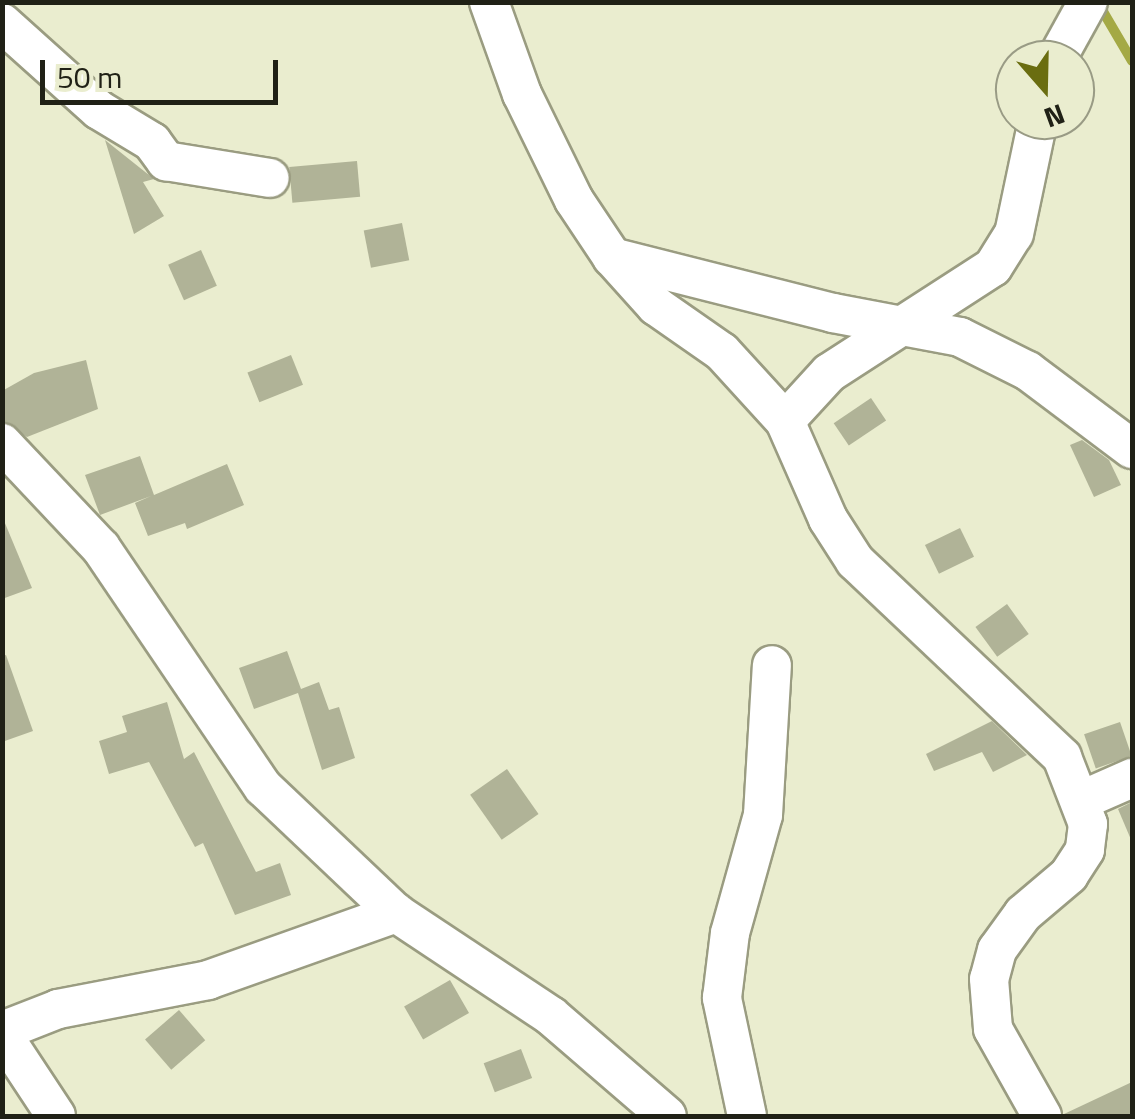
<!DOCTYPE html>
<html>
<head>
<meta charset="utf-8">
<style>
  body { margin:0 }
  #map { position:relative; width:1135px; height:1119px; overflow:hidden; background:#eaedcf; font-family:"Titillium Web",sans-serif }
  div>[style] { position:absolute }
  .stream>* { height:10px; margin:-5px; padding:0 5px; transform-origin:5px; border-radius:5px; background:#a4a945 }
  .building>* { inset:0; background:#b0b397; transform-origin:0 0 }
  .roads { filter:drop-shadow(2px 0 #9a9c81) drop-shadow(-2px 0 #9a9c81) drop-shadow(0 2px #9a9c81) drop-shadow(0 -2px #9a9c81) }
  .minor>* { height:38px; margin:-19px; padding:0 19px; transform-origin:19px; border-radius:19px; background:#fff }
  span { translate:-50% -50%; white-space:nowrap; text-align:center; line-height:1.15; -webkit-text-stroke:8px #eaedcf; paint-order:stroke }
  .frame { position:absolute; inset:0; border:5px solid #202116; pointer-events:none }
  .north { position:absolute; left:995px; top:40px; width:100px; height:100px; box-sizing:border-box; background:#eaedcf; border:2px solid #999b85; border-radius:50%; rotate:160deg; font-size:28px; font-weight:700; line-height:40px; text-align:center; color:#202116 }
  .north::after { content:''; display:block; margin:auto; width:35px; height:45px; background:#6a6d10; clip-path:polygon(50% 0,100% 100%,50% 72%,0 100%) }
  .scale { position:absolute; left:40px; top:60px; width:238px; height:45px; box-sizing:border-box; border:5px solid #202116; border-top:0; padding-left:12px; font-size:30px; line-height:35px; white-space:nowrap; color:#202116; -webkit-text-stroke:8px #eaedcf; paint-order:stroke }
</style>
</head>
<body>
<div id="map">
  <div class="stream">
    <i style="left:1098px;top:3px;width:67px;rotate:59.6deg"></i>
  </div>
  <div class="building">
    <i style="clip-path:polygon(105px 140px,154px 179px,143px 182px,164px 216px,134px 234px)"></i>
    <i style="left:357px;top:161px;width:36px;height:68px;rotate:85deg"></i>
    <i style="left:402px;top:223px;width:38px;height:39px;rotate:79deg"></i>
    <i style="left:201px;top:250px;width:39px;height:36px;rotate:66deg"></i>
    <i style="left:291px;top:355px;width:32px;height:47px;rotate:68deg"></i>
    <i style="clip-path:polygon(86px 360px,98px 409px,27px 437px,2px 421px,2px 391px,34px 373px)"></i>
    <i style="left:871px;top:398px;width:27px;height:45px;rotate:56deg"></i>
    <i style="clip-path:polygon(1082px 440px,1109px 460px,1121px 485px,1094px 497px,1070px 445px)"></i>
    <i style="clip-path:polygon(140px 456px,154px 495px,227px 464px,244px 505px,187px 529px,185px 523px,148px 536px,135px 503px,151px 496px,100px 515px,85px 475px)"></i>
    <i style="clip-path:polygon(2px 516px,32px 588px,2px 599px)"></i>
    <i style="left:960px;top:528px;width:32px;height:39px;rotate:64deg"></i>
    <i style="left:1007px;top:604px;width:37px;height:39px;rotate:54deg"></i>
    <i style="clip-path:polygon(287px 651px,301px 689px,319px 682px,329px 710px,339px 707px,355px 758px,322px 770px,298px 693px,254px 709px,239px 668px)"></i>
    <i style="clip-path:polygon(6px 655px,33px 731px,2px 742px,2px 656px)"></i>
    <i style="clip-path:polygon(167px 702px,184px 759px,194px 752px,256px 872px,280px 863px,291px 895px,235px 915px,203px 843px,195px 847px,149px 762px,109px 774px,99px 741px,127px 732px,122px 716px)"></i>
    <i style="clip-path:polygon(992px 721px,1027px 755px,993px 772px,982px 752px,934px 771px,926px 754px)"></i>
    <i style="left:1120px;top:722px;width:36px;height:38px;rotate:71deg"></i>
    <i style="left:507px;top:769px;width:55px;height:45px;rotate:55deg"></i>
    <i style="clip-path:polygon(1132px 802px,1132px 842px,1118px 809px)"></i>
    <i style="left:450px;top:980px;width:38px;height:53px;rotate:60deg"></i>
    <i style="left:179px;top:1010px;width:40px;height:45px;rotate:49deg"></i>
    <i style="left:521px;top:1049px;width:31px;height:40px;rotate:69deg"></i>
    <i style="clip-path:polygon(1132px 1082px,1132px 1116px,1064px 1116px,1064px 1114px)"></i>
  </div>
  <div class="roads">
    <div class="minor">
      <i style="left:489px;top:2px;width:98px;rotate:70.3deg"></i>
      <i style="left:522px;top:94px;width:118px;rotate:63.9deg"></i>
      <i style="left:574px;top:200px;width:69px;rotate:56.3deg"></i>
      <i style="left:612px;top:257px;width:66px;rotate:48.1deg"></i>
      <i style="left:656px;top:306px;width:80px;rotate:34.9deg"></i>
      <i style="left:722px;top:352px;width:93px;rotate:47.6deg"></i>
      <i style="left:785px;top:421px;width:107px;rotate:66.3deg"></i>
      <i style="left:828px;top:519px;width:50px;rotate:57.3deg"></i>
      <i style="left:855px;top:561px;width:285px;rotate:43.4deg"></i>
      <i style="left:1062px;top:757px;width:72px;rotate:68.8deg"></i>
      <i style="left:1088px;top:824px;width:26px;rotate:97deg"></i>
      <i style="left:1085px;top:850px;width:30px;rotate:123deg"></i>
      <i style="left:1069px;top:875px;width:60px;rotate:139.7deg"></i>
      <i style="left:1023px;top:914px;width:44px;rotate:125.8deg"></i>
      <i style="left:997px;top:950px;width:30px;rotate:105deg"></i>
      <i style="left:989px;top:979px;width:50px;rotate:85.4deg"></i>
      <i style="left:993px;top:1029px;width:100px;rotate:60.6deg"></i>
      <i style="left:2px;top:23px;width:130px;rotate:41.9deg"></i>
      <i style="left:99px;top:110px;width:62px;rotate:31.1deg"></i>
      <i style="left:152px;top:142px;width:24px;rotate:54deg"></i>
      <i style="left:166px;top:161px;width:105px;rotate:9.3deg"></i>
      <i style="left:1056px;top:60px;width:66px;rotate:-61.1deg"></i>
      <i style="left:612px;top:257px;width:228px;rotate:14.2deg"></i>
      <i style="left:833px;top:313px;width:129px;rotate:10.7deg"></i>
      <i style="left:960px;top:337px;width:76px;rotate:26.6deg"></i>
      <i style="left:1028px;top:371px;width:130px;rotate:36.9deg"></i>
      <i style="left:785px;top:421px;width:65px;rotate:-47.5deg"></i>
      <i style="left:829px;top:373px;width:195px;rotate:-32.9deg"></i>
      <i style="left:993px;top:267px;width:39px;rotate:-58deg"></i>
      <i style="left:1014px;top:234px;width:116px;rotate:-78.1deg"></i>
      <i style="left:2px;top:443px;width:144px;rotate:46.7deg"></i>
      <i style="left:101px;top:548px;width:289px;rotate:55.9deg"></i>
      <i style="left:263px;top:787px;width:183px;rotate:43.5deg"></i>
      <i style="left:396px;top:913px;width:186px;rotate:33.6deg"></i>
      <i style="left:551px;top:1016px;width:153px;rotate:40.8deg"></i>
      <i style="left:1082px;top:800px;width:55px;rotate:-23.7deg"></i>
      <i style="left:2px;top:1031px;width:60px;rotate:-21.4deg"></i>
      <i style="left:58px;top:1009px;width:153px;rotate:-10.9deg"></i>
      <i style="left:208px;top:980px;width:200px;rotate:-19.6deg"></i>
      <i style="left:2px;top:1034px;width:98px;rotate:56.6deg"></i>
      <i style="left:747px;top:1116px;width:121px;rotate:-102deg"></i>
      <i style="left:722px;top:998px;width:65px;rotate:-83deg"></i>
      <i style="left:730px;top:933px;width:123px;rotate:-74.4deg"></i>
      <i style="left:763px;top:815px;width:150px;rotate:-86.6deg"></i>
    </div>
  </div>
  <div class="frame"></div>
  <div class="north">N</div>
  <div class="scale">50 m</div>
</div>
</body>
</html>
